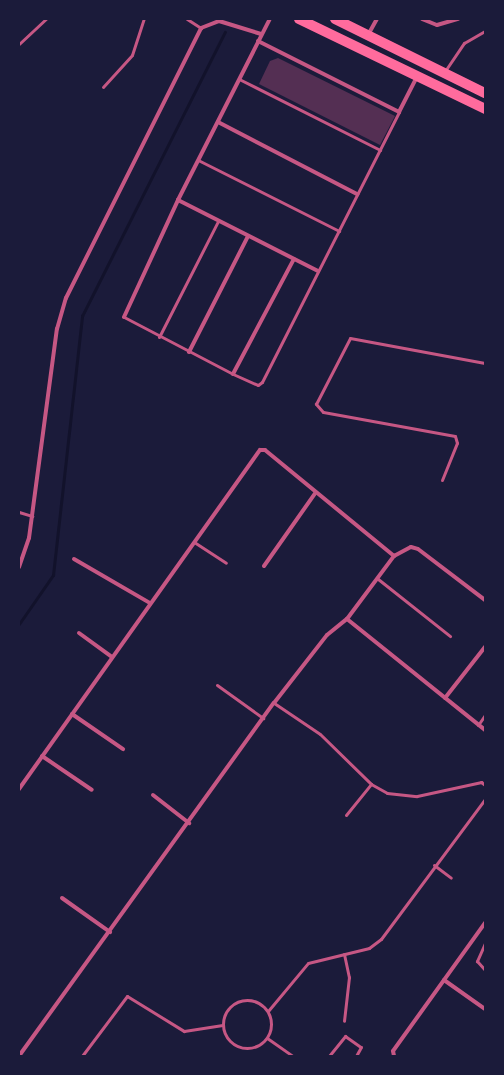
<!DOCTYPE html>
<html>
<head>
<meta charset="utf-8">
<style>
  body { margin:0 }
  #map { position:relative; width:504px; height:1075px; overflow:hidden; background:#1b1b3a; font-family:Raleway,sans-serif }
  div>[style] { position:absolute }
  .stream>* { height:3px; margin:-1.5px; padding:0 1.5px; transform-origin:1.5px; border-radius:1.5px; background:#12122b }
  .building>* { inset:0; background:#542f53 }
  .service>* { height:3px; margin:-1.5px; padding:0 1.5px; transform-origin:1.5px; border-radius:1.5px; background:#c65784 }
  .service>.ring { margin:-1.5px; padding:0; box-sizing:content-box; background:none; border:3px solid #c65784; border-radius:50% }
  .minor>* { height:4px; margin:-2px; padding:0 2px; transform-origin:2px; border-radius:2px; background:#c65784 }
  .trunk>* { height:10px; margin:-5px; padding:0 5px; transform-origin:5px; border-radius:5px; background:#ff6b9d }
  span { translate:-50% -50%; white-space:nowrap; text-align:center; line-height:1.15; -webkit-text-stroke:4px #1b1b3a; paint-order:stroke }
  .frame { position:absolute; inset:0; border:20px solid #1b1b3a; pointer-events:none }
</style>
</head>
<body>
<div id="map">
  <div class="stream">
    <i style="left:19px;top:624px;width:60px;rotate:-55.2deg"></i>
    <i style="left:53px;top:575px;width:261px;rotate:-83.6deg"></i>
    <i style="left:82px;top:316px;width:318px;rotate:-63.3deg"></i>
  </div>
  <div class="building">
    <i style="clip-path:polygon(278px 58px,395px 116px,380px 145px,259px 84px,270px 61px)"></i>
  </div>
  <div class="service">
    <i style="left:187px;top:19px;width:17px;rotate:33deg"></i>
    <i style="left:19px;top:44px;width:37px;rotate:-43deg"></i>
    <i style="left:445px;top:71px;width:34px;rotate:-56deg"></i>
    <i style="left:464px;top:43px;width:24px;rotate:-30deg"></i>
    <i style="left:239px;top:79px;width:158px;rotate:26.7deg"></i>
    <i style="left:103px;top:87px;width:43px;rotate:-47.8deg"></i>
    <i style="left:132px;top:55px;width:38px;rotate:-72deg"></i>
    <i style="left:198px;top:160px;width:158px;rotate:26.7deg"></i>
    <i style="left:124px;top:317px;width:123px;rotate:27.6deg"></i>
    <i style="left:233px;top:374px;width:27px;rotate:24deg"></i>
    <i style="left:258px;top:385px;width:5px;rotate:-37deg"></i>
    <i style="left:262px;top:382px;width:303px;rotate:-63.1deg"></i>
    <i style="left:159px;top:337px;width:130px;rotate:-63deg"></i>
    <i style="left:442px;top:480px;width:40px;rotate:-68deg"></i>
    <i style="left:457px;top:443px;width:7px;rotate:-106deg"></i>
    <i style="left:455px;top:436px;width:134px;rotate:-169.7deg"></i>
    <i style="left:323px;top:412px;width:11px;rotate:-131deg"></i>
    <i style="left:316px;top:404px;width:74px;rotate:-62.7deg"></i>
    <i style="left:350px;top:338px;width:137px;rotate:10.5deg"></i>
    <i style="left:19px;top:512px;width:14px;rotate:17deg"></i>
    <i style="left:194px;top:542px;width:38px;rotate:33deg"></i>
    <i style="left:378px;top:579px;width:92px;rotate:38.4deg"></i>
    <i style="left:217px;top:685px;width:57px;rotate:35.7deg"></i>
    <i style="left:274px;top:703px;width:55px;rotate:34deg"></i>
    <i style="left:320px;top:734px;width:71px;rotate:44.4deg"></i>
    <i style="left:371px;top:784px;width:18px;rotate:29deg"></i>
    <i style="left:387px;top:793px;width:30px;rotate:6deg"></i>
    <i style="left:417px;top:796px;width:66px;rotate:-12.3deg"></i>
    <i style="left:481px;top:782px;width:5px;rotate:37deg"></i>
    <i style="left:478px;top:725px;width:12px;rotate:-55deg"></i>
    <i style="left:346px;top:815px;width:40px;rotate:-51deg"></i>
    <i style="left:434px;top:865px;width:21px;rotate:37deg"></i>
    <i style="left:485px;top:943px;width:20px;rotate:114deg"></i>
    <i style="left:477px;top:961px;width:12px;rotate:48deg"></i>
    <i style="left:344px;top:954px;width:24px;rotate:78deg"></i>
    <i style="left:349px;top:977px;width:44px;rotate:96.5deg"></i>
    <i class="ring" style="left:223px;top:1000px;width:45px;height:45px"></i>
    <i style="left:268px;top:1011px;width:62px;rotate:-50.2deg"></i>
    <i style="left:308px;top:963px;width:63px;rotate:-13.8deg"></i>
    <i style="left:369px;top:948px;width:15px;rotate:-37deg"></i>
    <i style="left:381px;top:939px;width:174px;rotate:-53.4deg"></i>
    <i style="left:267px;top:1038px;width:32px;rotate:35deg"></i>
    <i style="left:82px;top:1056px;width:75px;rotate:-53.1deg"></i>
    <i style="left:127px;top:996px;width:67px;rotate:31.6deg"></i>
    <i style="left:184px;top:1031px;width:39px;rotate:-9deg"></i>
    <i style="left:329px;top:1056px;width:26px;rotate:-51deg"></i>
    <i style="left:345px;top:1036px;width:19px;rotate:35deg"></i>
    <i style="left:361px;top:1047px;width:10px;rotate:119deg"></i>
  </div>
  <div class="minor">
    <i style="left:422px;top:19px;width:16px;rotate:22deg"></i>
    <i style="left:437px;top:25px;width:22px;rotate:-16deg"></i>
    <i style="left:368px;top:35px;width:18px;rotate:-61deg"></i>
    <i style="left:258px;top:41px;width:158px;rotate:26.7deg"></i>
    <i style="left:399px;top:112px;width:38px;rotate:-63deg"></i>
    <i style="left:218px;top:122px;width:157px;rotate:27.4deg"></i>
    <i style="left:178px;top:200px;width:157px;rotate:26.9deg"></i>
    <i style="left:124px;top:317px;width:129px;rotate:-65.2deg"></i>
    <i style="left:178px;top:200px;width:203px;rotate:-63.1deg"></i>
    <i style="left:189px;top:352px;width:130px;rotate:-63deg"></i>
    <i style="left:233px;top:374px;width:130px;rotate:-62.1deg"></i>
    <i style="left:74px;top:559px;width:88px;rotate:30.1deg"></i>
    <i style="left:264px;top:566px;width:90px;rotate:-54.9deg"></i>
    <i style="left:19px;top:567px;width:31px;rotate:-71deg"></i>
    <i style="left:29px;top:538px;width:211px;rotate:-82.4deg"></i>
    <i style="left:57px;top:329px;width:32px;rotate:-74deg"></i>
    <i style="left:66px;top:298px;width:302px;rotate:-63.4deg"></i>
    <i style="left:201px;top:28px;width:19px;rotate:-21deg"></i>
    <i style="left:219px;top:21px;width:44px;rotate:17.2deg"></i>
    <i style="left:347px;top:619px;width:177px;rotate:38.8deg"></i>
    <i style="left:79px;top:633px;width:41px;rotate:36deg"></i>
    <i style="left:445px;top:698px;width:65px;rotate:-51.9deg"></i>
    <i style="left:72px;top:714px;width:62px;rotate:34.5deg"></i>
    <i style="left:42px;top:756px;width:60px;rotate:34.2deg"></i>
    <i style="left:19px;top:789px;width:416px;rotate:-54.6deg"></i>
    <i style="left:260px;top:450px;width:5px"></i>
    <i style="left:265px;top:450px;width:167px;rotate:39.4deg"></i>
    <i style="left:153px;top:795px;width:46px;rotate:37.9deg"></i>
    <i style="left:62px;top:898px;width:59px;rotate:35.3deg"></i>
    <i style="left:444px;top:980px;width:50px;rotate:35.3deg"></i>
    <i style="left:19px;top:1056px;width:435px;rotate:-54.2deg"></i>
    <i style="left:274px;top:703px;width:86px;rotate:-52.1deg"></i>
    <i style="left:327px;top:635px;width:26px;rotate:-39deg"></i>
    <i style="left:347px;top:619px;width:79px;rotate:-53.3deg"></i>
    <i style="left:394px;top:556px;width:19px;rotate:-28deg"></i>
    <i style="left:411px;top:547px;width:7px;rotate:16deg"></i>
    <i style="left:418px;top:549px;width:84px;rotate:37.3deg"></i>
    <i style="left:394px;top:1056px;width:5px;rotate:-101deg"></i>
    <i style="left:393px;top:1051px;width:158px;rotate:-54.3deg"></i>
  </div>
  <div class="trunk">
    <i style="left:299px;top:19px;width:207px;rotate:25.8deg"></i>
    <i style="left:335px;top:19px;width:167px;rotate:26.3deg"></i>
  </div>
  <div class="frame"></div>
</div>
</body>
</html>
